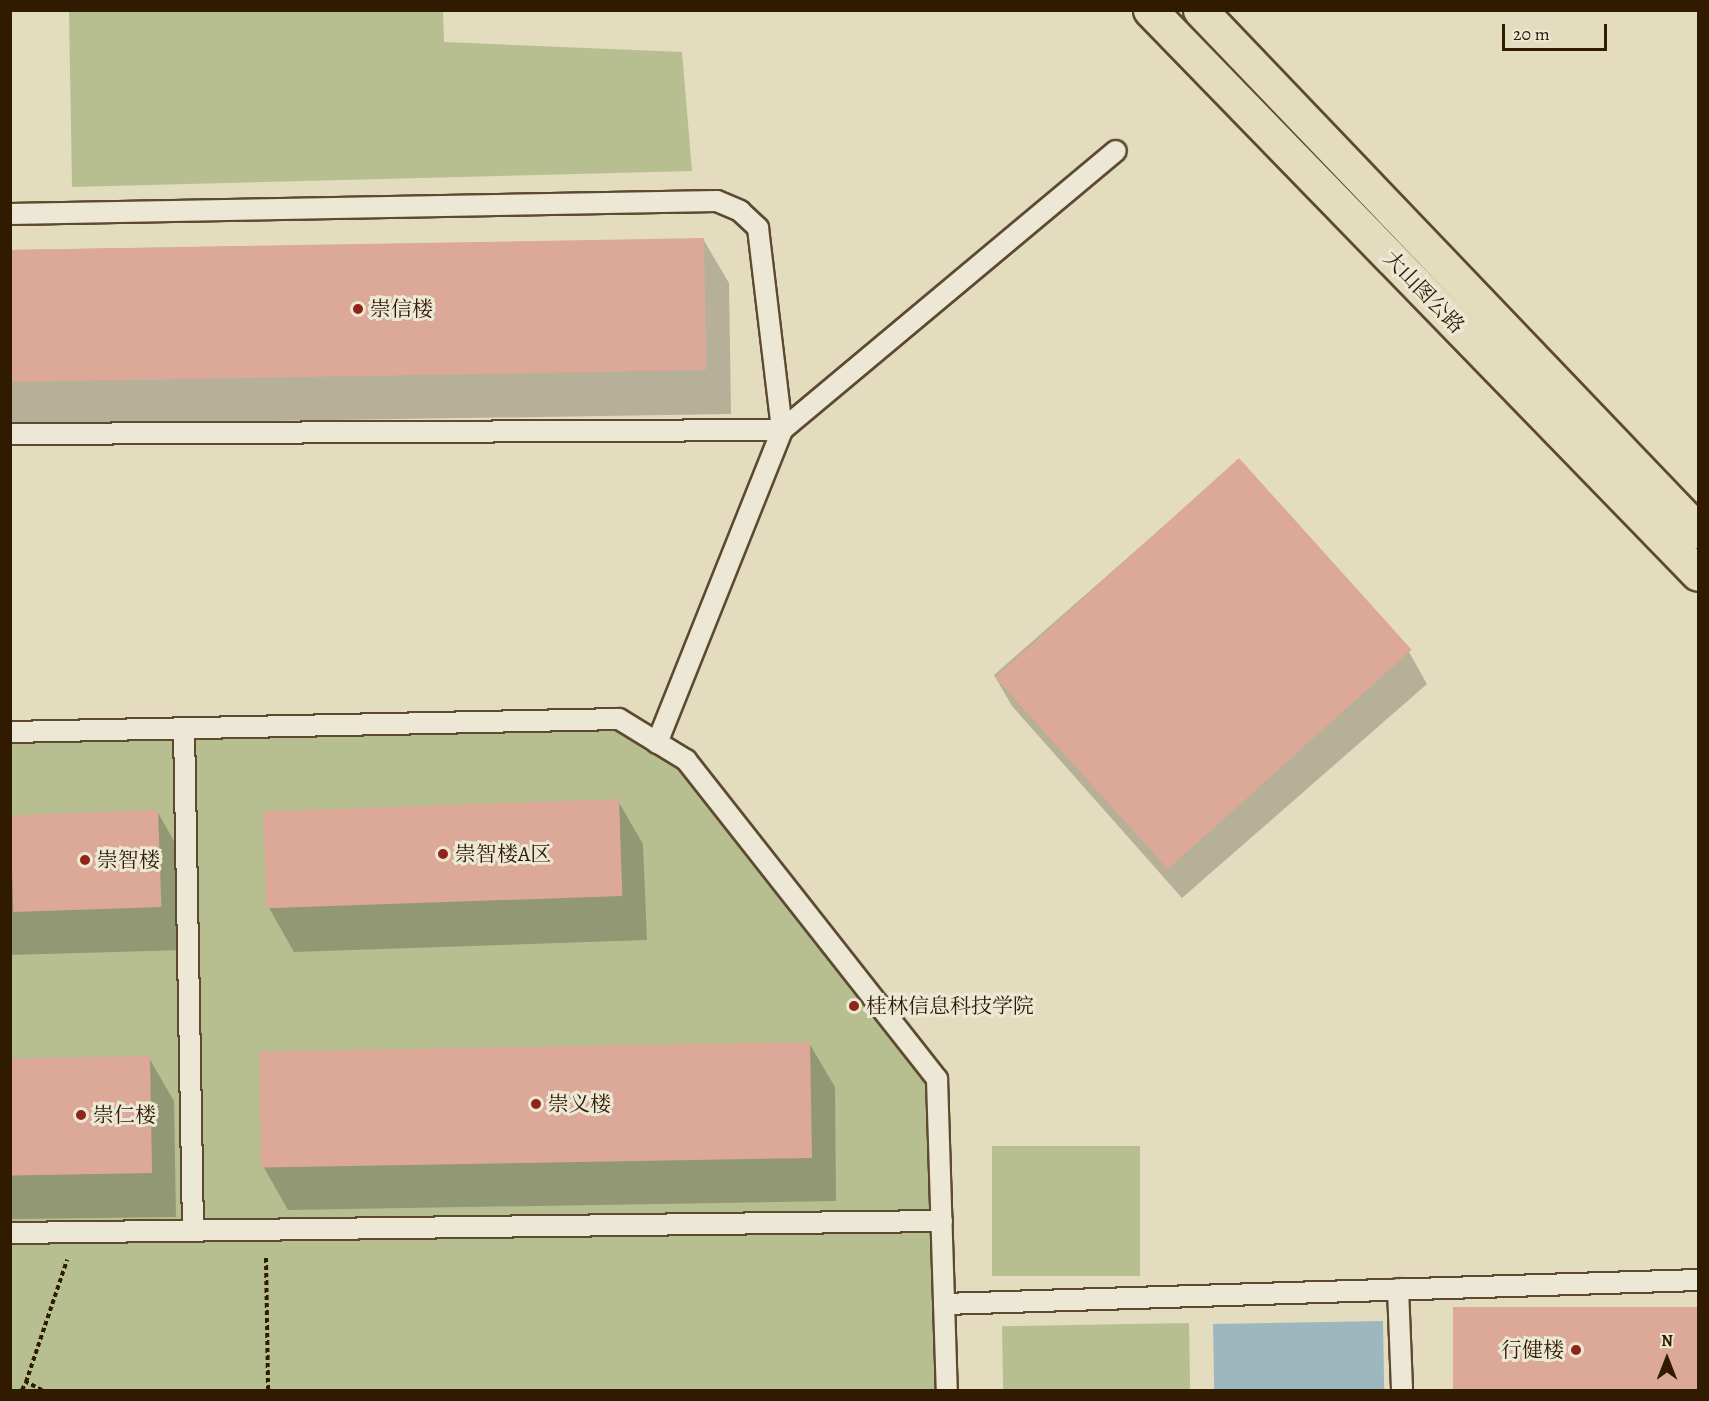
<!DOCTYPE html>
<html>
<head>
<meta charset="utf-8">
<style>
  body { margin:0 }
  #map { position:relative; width:1709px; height:1401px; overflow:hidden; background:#e4dcbf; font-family:Alegreya,"Noto Serif SC",serif }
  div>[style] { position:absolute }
  .green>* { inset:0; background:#b7bf90; transform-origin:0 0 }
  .water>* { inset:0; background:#9cb8be; transform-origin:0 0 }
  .shadow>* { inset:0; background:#0003; transform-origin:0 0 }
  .building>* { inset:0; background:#dca998; transform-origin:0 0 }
  .path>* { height:4px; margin-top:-2px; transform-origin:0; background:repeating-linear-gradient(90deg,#301a00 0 4.5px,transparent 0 7.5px) }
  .roads { filter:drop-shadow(2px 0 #5d4a30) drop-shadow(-2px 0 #5d4a30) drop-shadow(0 2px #5d4a30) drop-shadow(0 -2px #5d4a30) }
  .lane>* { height:20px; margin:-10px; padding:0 10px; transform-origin:10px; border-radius:10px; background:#ede8d5 }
  .primary>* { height:33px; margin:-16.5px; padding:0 16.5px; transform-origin:16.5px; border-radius:16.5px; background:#e4dcbf }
  .dots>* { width:16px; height:16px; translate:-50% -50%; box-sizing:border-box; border:3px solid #ede8d5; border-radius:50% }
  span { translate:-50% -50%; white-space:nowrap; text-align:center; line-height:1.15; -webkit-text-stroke:6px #ede8d5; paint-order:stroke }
  .street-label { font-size:21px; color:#301a00 }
  .poi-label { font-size:21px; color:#301a00 }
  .left { translate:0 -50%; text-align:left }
  .right { translate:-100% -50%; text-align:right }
  .frame { position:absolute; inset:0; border:12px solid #301a00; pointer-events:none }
  .north { position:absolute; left:1637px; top:1329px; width:60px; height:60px; -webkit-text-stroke:4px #ede8d5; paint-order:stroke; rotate:0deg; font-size:16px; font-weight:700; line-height:24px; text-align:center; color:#301a00 }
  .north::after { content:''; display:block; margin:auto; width:21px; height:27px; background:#301a00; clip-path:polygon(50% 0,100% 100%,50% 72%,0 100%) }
  .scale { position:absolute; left:1502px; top:24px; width:105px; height:27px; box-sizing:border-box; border:3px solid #301a00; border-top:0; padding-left:8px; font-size:18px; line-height:21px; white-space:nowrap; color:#301a00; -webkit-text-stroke:4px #ede8d5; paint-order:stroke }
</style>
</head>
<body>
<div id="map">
  <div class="green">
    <i style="clip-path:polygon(69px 11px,443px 11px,444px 42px,682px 52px,692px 171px,72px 187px)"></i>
    <i style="clip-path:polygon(619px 719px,686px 760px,937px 1079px,947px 1390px,11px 1390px,10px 732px)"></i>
    <i style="left:1140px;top:1146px;width:130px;height:148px;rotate:90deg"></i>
    <i style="left:1189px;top:1323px;width:67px;height:187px;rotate:89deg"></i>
  </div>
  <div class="water">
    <i style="left:1383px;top:1321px;width:69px;height:170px;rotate:89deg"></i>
  </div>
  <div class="shadow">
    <i style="clip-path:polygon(703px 239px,729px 283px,731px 414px,10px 425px,10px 250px)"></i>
    <i style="clip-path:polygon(1239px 460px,1409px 652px,1427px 684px,1182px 898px,1012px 706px,994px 675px)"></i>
    <i style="clip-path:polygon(618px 801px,643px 844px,647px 940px,294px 952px,269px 908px,265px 813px)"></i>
    <i style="clip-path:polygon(157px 811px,182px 855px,185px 950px,10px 955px,10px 816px)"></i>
    <i style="clip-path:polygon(809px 1043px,835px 1087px,836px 1201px,288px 1210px,263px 1166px)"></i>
    <i style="clip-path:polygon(149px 1058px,174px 1101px,176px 1217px,10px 1219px,10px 1059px)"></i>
    <i style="left:1698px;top:1309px;width:81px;height:243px;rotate:90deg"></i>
  </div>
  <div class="building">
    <i style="left:704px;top:238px;width:132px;height:694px;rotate:89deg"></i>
    <i style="left:1239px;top:458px;width:258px;height:328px;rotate:48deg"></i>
    <i style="left:619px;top:799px;width:97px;height:356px;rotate:88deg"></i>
    <i style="left:158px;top:810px;width:97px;height:148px;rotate:88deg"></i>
    <i style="left:810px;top:1042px;width:116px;height:551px;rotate:89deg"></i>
    <i style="left:150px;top:1056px;width:117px;height:140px;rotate:89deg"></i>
    <i style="left:1698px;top:1307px;width:83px;height:245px;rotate:90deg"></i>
  </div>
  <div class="path">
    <i style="left:266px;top:1258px;width:132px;rotate:89.1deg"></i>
    <i style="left:22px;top:1390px;width:9px;rotate:-63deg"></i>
    <i style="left:42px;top:1390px;width:18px;rotate:-153deg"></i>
    <i style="left:26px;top:1382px;width:129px;rotate:-71.4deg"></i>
  </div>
  <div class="roads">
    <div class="lane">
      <i style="left:10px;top:214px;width:707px;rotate:-1.05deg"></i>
      <i style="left:717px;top:201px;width:25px;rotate:23deg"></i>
      <i style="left:740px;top:211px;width:25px;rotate:43deg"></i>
      <i style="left:758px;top:228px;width:203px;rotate:83.2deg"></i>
      <i style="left:782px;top:430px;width:772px;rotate:179.7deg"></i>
      <i style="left:184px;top:728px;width:502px;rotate:88.97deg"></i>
      <i style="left:10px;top:732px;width:609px;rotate:-1.22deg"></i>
      <i style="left:619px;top:719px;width:79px;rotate:31.5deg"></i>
      <i style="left:686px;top:760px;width:406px;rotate:51.8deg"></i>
      <i style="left:937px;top:1079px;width:311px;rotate:88.2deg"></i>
      <i style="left:657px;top:743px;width:337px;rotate:-68.2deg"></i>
      <i style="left:782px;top:430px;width:435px;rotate:-39.9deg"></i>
      <i style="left:10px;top:1233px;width:932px;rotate:-0.74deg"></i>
      <i style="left:1398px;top:1289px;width:101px;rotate:87.7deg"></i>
      <i style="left:944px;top:1304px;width:754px;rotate:-1.82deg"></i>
    </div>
    <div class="primary">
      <i style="left:1150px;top:10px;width:786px;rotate:45.82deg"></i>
      <i style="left:1200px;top:10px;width:721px;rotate:46.29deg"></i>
    </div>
  </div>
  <div class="dots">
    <i style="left:358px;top:309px;background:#8f2418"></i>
    <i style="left:443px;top:854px;background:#8f2418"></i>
    <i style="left:85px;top:860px;background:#8f2418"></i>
    <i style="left:854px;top:1006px;background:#8f2418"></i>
    <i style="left:536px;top:1104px;background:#8f2418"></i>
    <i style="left:81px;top:1115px;background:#8f2418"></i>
    <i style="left:1576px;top:1350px;background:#8f2418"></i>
  </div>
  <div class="street-label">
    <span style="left:1424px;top:292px;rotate:46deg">大山图公路</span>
  </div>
  <div class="poi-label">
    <span class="left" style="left:370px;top:309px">崇信楼</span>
    <span class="left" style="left:455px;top:854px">崇智楼A区</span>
    <span class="left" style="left:97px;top:860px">崇智楼</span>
    <span class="left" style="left:866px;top:1006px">桂林信息科技学院</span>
    <span class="left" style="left:548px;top:1104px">崇义楼</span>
    <span class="left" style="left:93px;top:1115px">崇仁楼</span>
    <span class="right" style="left:1564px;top:1350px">行健楼</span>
  </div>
  <div class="frame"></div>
  <div class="north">N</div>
  <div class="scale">20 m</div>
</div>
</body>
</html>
